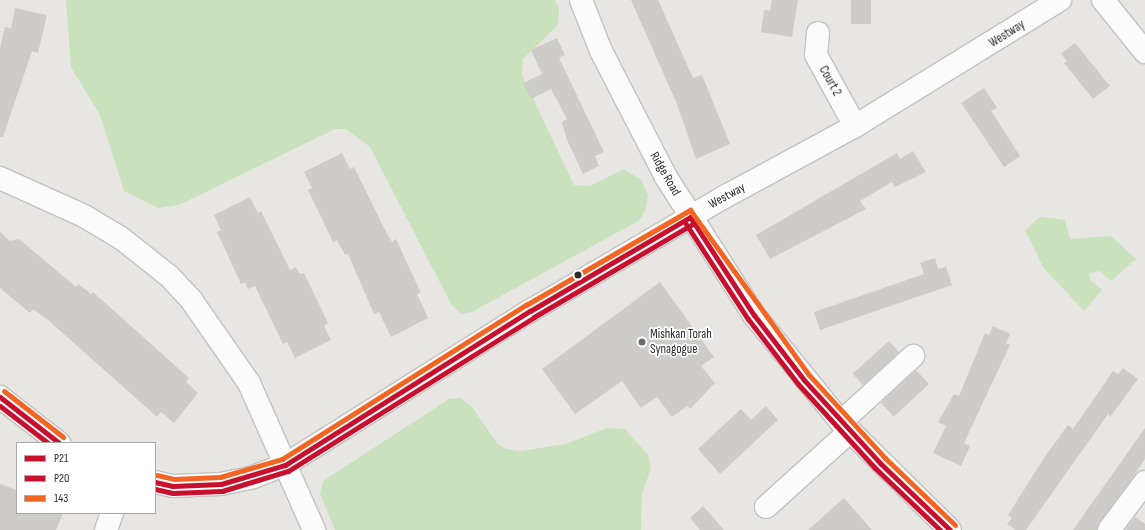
<!DOCTYPE html>
<html>
<head>
<meta charset="utf-8">
<style>
  body { margin:0 }
  #map { position:relative; width:1145px; height:530px; overflow:hidden; background:#e8e6e2; font-family:"Sofia Sans Condensed",sans-serif }
  div>[style] { position:absolute }
  .green>* { inset:0; background:#c9e2bd }
  .building>* { inset:0; background:#cdccc8; transform-origin:0 0 }
  .roads { filter:drop-shadow(1px 0 #c2c2c1) drop-shadow(-1px 0 #c2c2c1) drop-shadow(0 1px #c2c2c1) drop-shadow(0 -1px #c2c2c1) }
  .minor>* { height:22px; margin:-11px; padding:0 11px; transform-origin:11px; border-radius:11px; background:#fcfbfb }
  .bus-1>* { height:5px; margin:-2.5px; padding:0 2.5px; transform-origin:2.5px; border-radius:2.5px; background:#c8102e }
  .bus-2>* { height:5px; margin:-2.5px; padding:0 2.5px; transform-origin:2.5px; border-radius:2.5px; background:#c8102e }
  .bus-3>* { height:5px; margin:-2.5px; padding:0 2.5px; transform-origin:2.5px; border-radius:2.5px; background:#f26522 }
  .dots>* { width:11px; height:11px; translate:-50% -50%; box-sizing:border-box; border:2px solid #fff; border-radius:50% }
  span { translate:-50% -50%; white-space:nowrap; text-align:center; line-height:1.15; -webkit-text-stroke:3.5px #fff; paint-order:stroke }
  .street-label { font-size:13px; color:#2b2b2b }
  .poi-label { font-size:13px; color:#2b2b2b }
  .left { translate:0 -50%; text-align:left }
  .legend { position:absolute; left:16px; top:442px; width:140px; height:72px; box-sizing:border-box; background:#fff; border:1px solid #aaa; margin:0; padding:5px 7px; list-style:none; font-size:12px; color:#2b2b2b }
  .legend li { display:flex; align-items:center; gap:8px; height:20px }
  .legend b { width:20px; border:1px solid #aaa }
</style>
</head>
<body>
<div id="map">
  <div class="green">
    <i style="clip-path:polygon(66px 0,555px 0,559px 8px,558px 25px,523px 59px,522px 75px,574px 185px,590px 186px,624px 169px,641px 180px,648px 195px,646px 208px,640px 220px,472px 312px,461px 314px,451px 304px,370px 147px,346px 129px,335px 129px,179px 205px,158px 208px,124px 191px,100px 115px,71px 67px)"></i>
    <i style="clip-path:polygon(1040px 217px,1065px 220px,1070px 239px,1111px 236px,1136px 259px,1111px 281px,1100px 271px,1089px 273px,1090px 280px,1102px 290px,1084px 311px,1043px 267px,1025px 230px)"></i>
    <i style="clip-path:polygon(461px 398px,472px 407px,497px 443px,506px 449px,520px 451px,566px 444px,607px 428px,625px 429px,648px 455px,651px 469px,642px 493px,641px 530px,335px 530px,320px 494px,323px 481px,449px 399px)"></i>
  </div>
  <div class="building">
    <i style="clip-path:polygon(631px 0,658px 0,693px 78px,702px 75px,730px 144px,696px 159px,677px 104px)"></i>
    <i style="clip-path:polygon(772px 0,798px 0,792px 37px,761px 32px,764px 10px,770px 11px)"></i>
    <i style="left:851px;top:0;width:20px;height:24px"></i>
    <i style="clip-path:polygon(15px 8px,47px 15px,38px 53px,32px 51px,3px 137px,0 137px,0 48px,5px 27px,11px 28px)"></i>
    <i style="clip-path:polygon(557px 38px,565px 55px,559px 58px,604px 152px,595px 156px,599px 166px,583px 174px,567px 140px,562px 122px,567px 119px,551px 89px,531px 99px,523px 83px,542px 74px,531px 50px)"></i>
    <i style="clip-path:polygon(1075px 43px,1110px 86px,1093px 99px,1064px 63px,1067px 61px,1061px 54px)"></i>
    <i style="clip-path:polygon(984px 88px,997px 108px,991px 111px,1020px 156px,1004px 167px,961px 103px)"></i>
    <i style="clip-path:polygon(913px 151px,926px 172px,895px 187px,892px 182px,860px 201px,866px 209px,770px 259px,756px 235px,897px 153px,900px 159px)"></i>
    <i style="clip-path:polygon(342px 153px,350px 169px,354px 167px,387px 234px,392px 242px,396px 239px,421px 293px,417px 294px,428px 318px,391px 337px,379px 312px,374px 314px,348px 254px,345px 255px,337px 240px,333px 242px,308px 190px,312px 188px,304px 172px)"></i>
    <i style="clip-path:polygon(250px 197px,258px 213px,261px 211px,290px 270px,296px 267px,300px 274px,304px 273px,328px 323px,324px 326px,331px 340px,295px 358px,287px 342px,283px 344px,255px 286px,248px 289px,245px 282px,241px 284px,217px 232px,221px 230px,214px 215px)"></i>
    <i style="clip-path:polygon(0 232px,10px 241px,19px 239px,76px 287px,78px 284px,91px 294px,93px 292px,189px 378px,186px 382px,198px 393px,174px 423px,161px 412px,157px 417px,48px 320px,33px 309px,30px 313px,0 288px)"></i>
    <i style="clip-path:polygon(935px 258px,938px 269px,946px 267px,952px 285px,820px 330px,814px 312px,924px 274px,920px 263px)"></i>
    <i style="clip-path:polygon(660px 282px,714px 357px,701px 366px,715px 383px,690px 409px,687px 406px,672px 417px,657px 397px,641px 408px,622px 381px,575px 414px,542px 369px)"></i>
    <i style="clip-path:polygon(993px 326px,1010px 334px,1006px 343px,1010px 345px,964px 443px,970px 446px,961px 466px,933px 453px,946px 426px,938px 422px,954px 394px,959px 396px,985px 333px,989px 335px)"></i>
    <i style="left:889px;top:341px;width:15px;height:49px;rotate:48deg"></i>
    <i style="clip-path:polygon(1123px 368px,1138px 379px,1110px 417px,1108px 414px,1026px 530px,1016px 530px,1007px 524px,1012px 518px,1008px 515px,1046px 455px,1068px 425px,1073px 429px,1113px 371px,1118px 374px)"></i>
    <i style="left:916px;top:370px;width:19px;height:48px;rotate:47deg"></i>
    <i style="clip-path:polygon(766px 406px,778px 420px,720px 474px,698px 449px,741px 409px,751px 420px)"></i>
    <i style="clip-path:polygon(1145px 428px,1145px 459px,1097px 530px,1073px 530px)"></i>
    <i style="clip-path:polygon(0 484px,17px 490px,17px 513px,63px 513px,56px 530px,0 530px)"></i>
    <i style="clip-path:polygon(844px 498px,872px 530px,808px 530px)"></i>
    <i style="clip-path:polygon(703px 506px,724px 530px,700px 530px,690px 518px)"></i>
    <i style="clip-path:polygon(1135px 517px,1145px 524px,1145px 530px,1125px 530px)"></i>
  </div>
  <div class="roads">
    <div class="minor">
      <i style="left:581px;top:0;width:55px;rotate:68.6deg"></i>
      <i style="left:601px;top:51px;width:142px;rotate:62.7deg"></i>
      <i style="left:666px;top:177px;width:164px;rotate:57.5deg"></i>
      <i style="left:754px;top:315px;width:138px;rotate:50.9deg"></i>
      <i style="left:841px;top:422px;width:153px;rotate:44.7deg"></i>
      <i style="left:1103px;top:0;width:67px;rotate:51.1deg"></i>
      <i style="left:818px;top:33px;width:22px;rotate:95deg"></i>
      <i style="left:816px;top:55px;width:81px;rotate:61.2deg"></i>
      <i style="left:0;top:178px;width:92px;rotate:24.3deg"></i>
      <i style="left:84px;top:216px;width:43px;rotate:30.7deg"></i>
      <i style="left:121px;top:238px;width:61px;rotate:38.4deg"></i>
      <i style="left:169px;top:276px;width:34px;rotate:47deg"></i>
      <i style="left:192px;top:301px;width:100px;rotate:55.2deg"></i>
      <i style="left:249px;top:383px;width:161px;rotate:66.1deg"></i>
      <i style="left:0;top:397px;width:75px;rotate:37.9deg"></i>
      <i style="left:841px;top:422px;width:98px;rotate:-42.5deg"></i>
      <i style="left:155px;top:482px;width:18px;rotate:13deg"></i>
      <i style="left:173px;top:486px;width:48px;rotate:-2.4deg"></i>
      <i style="left:221px;top:484px;width:33px;rotate:-12deg"></i>
      <i style="left:253px;top:477px;width:34px;rotate:-21deg"></i>
      <i style="left:285px;top:465px;width:289px;rotate:-32.2deg"></i>
      <i style="left:530px;top:311px;width:229px;rotate:-30.4deg"></i>
      <i style="left:728px;top:195px;width:145px;rotate:-28.5deg"></i>
      <i style="left:855px;top:126px;width:241px;rotate:-31.6deg"></i>
      <i style="left:766px;top:507px;width:113px;rotate:-42.1deg"></i>
      <i style="left:106px;top:530px;width:18px;rotate:-71deg"></i>
      <i style="left:1109px;top:530px;width:60px;rotate:-53.1deg"></i>
    </div>
  </div>
  <div class="bus-1">
    <i style="left:690px;top:217px;width:117px;rotate:56.9deg"></i>
    <i style="left:754px;top:315px;width:82px;rotate:52.4deg"></i>
    <i style="left:804px;top:380px;width:113px;rotate:47.5deg"></i>
    <i style="left:880px;top:463px;width:97px;rotate:43.7deg"></i>
    <i style="left:0;top:397px;width:75px;rotate:37.9deg"></i>
    <i style="left:155px;top:482px;width:18px;rotate:13deg"></i>
    <i style="left:173px;top:486px;width:48px;rotate:-2.4deg"></i>
    <i style="left:221px;top:484px;width:67px;rotate:-16.5deg"></i>
    <i style="left:285px;top:465px;width:289px;rotate:-32.2deg"></i>
    <i style="left:530px;top:311px;width:186px;rotate:-30.4deg"></i>
  </div>
  <div class="bus-2">
    <i style="left:684px;top:221px;width:117px;rotate:56.9deg"></i>
    <i style="left:748px;top:319px;width:82px;rotate:52.4deg"></i>
    <i style="left:798px;top:384px;width:114px;rotate:47.5deg"></i>
    <i style="left:875px;top:468px;width:90px;rotate:43.6deg"></i>
    <i style="left:0;top:406px;width:61px;rotate:37.6deg"></i>
    <i style="left:155px;top:489px;width:18px;rotate:13deg"></i>
    <i style="left:173px;top:493px;width:49px;rotate:-2.3deg"></i>
    <i style="left:222px;top:491px;width:69px;rotate:-16.9deg"></i>
    <i style="left:288px;top:471px;width:290px;rotate:-32deg"></i>
    <i style="left:534px;top:317px;width:186px;rotate:-30.4deg"></i>
  </div>
  <div class="bus-3">
    <i style="left:4px;top:391px;width:75px;rotate:37.9deg"></i>
    <i style="left:157px;top:475px;width:17px;rotate:13deg"></i>
    <i style="left:174px;top:479px;width:46px;rotate:-2.5deg"></i>
    <i style="left:220px;top:477px;width:65px;rotate:-16.2deg"></i>
    <i style="left:282px;top:459px;width:289px;rotate:-32.3deg"></i>
    <i style="left:526px;top:305px;width:190px;rotate:-30.1deg"></i>
    <i style="left:690px;top:210px;width:203px;rotate:54.2deg"></i>
    <i style="left:809px;top:375px;width:113px;rotate:47.5deg"></i>
    <i style="left:885px;top:458px;width:97px;rotate:43.7deg"></i>
  </div>
  <div class="dots">
    <i style="left:578px;top:275px;background:#2b2b2b"></i>
    <i style="left:642px;top:342px;background:#6d6c6b"></i>
  </div>
  <div class="street-label">
    <span style="left:1007px;top:34px;rotate:-32deg">Westway</span>
    <span style="left:830px;top:81px;rotate:61deg">Court 2</span>
    <span style="left:665px;top:174px;rotate:60deg">Ridge Road</span>
    <span style="left:727px;top:196px;rotate:-29deg">Westway</span>
  </div>
  <div class="poi-label">
    <span class="left" style="left:650px;top:342px">Mishkan Torah<br>Synagogue</span>
  </div>
  <ul class="legend">
  <li><b style="height:5px;background:#c8102e"></b>P21</li>
  <li><b style="height:5px;background:#c8102e"></b>P20</li>
  <li><b style="height:5px;background:#f26522"></b>143</li>
  </ul>
</div>
</body>
</html>
